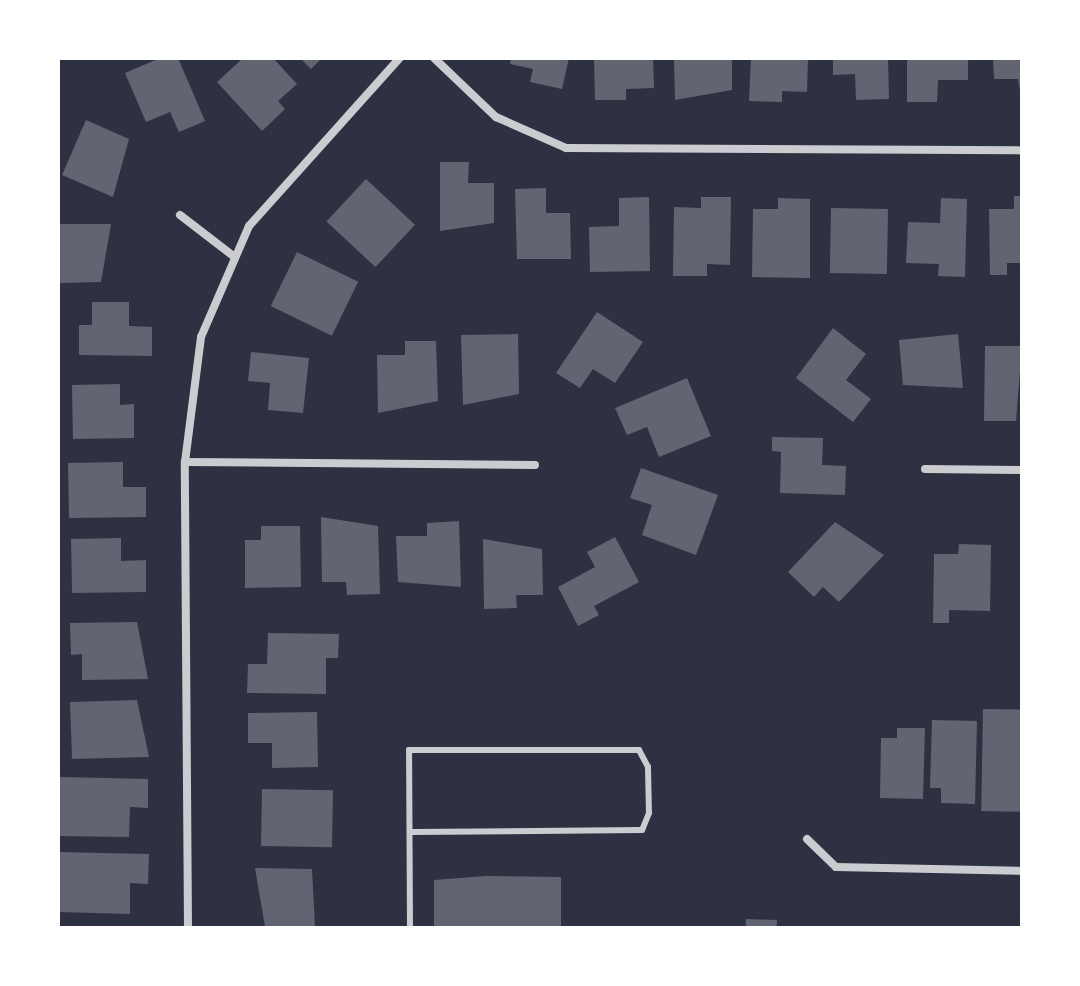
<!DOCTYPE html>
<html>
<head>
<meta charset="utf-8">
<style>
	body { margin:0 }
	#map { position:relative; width:1080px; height:986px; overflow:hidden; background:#2d3142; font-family:Overpass,sans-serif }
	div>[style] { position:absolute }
	.building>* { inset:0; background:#626471; transform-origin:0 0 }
	.service>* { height:6px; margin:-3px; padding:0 3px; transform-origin:3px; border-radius:3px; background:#caccd0 }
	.minor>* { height:8px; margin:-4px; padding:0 4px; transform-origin:4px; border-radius:4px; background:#caccd0 }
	span { translate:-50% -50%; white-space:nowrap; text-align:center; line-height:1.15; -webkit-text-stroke:8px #fff; paint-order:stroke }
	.frame { position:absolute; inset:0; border:60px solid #fff; pointer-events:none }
</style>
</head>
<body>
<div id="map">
	<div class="building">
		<div style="clip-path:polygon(160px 58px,178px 58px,205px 121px,179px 132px,170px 112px,146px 122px,125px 73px)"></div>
		<div style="clip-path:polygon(243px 58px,273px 58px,297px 84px,278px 101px,285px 109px,262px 131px,217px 82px)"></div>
		<div style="clip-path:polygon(300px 58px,322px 58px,311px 69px)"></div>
		<div style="clip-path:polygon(511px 58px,569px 58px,562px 89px,530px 82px,533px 69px,510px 64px)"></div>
		<div style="clip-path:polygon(594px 58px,653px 58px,654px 88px,626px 89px,626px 100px,595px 100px)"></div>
		<div style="clip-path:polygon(674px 58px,732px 58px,732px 90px,675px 100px)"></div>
		<div style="clip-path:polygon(751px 58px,808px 58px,807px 92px,782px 91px,782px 102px,749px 101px)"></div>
		<div style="clip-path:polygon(833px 58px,888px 58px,889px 99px,856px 100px,855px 74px,833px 75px)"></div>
		<div style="clip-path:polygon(907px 58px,968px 58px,968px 80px,938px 80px,937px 102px,907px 102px)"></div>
		<div style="clip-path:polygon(993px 58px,1022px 58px,1022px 102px,1018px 79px,994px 79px)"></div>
		<div style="clip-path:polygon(86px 120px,129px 139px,113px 197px,62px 175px)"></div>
		<div style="clip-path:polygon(440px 162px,469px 162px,468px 183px,494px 183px,494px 223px,440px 231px)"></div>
		<div style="left:366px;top:179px;width:67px;height:58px;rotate:43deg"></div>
		<div style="clip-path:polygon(546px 188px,546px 213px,570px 213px,571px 259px,517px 259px,515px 189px)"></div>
		<div style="clip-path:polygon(1014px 196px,1022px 196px,1022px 263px,1007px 263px,1007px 275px,990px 275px,989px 209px,1014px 209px)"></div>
		<div style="clip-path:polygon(649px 197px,650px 271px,590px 272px,589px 227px,619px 226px,619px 198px)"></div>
		<div style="clip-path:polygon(701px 197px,731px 197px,730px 265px,707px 264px,707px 276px,673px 276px,674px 207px,701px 208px)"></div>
		<div style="clip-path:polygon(778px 198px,810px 199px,810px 278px,752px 277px,753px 209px,778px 209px)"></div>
		<div style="clip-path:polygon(941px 198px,967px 199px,965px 277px,938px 276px,939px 264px,906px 263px,908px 222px,940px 223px)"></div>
		<div style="left:831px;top:208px;width:57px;height:65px;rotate:1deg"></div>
		<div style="clip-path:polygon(58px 224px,111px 224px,101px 282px,58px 283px)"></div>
		<div style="left:297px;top:252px;width:68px;height:60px;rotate:26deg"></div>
		<div style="clip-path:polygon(92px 302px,129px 302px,129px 326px,152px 327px,152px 356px,79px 355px,79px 325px,92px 325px)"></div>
		<div style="clip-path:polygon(597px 312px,643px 342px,615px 383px,593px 369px,580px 388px,556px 373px)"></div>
		<div style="clip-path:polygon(833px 328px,866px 354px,846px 380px,871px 399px,853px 422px,796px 378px)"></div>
		<div style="clip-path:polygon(518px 334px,519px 394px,463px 405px,461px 335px)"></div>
		<div style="clip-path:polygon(958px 334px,963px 388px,903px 385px,899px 340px)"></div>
		<div style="clip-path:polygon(405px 341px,436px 341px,438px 401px,378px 413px,377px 355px,405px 355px)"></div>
		<div style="clip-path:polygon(985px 346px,1022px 346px,1016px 421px,984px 421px)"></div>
		<div style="clip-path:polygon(251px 352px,309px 358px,303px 413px,268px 410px,270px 383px,248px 381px)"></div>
		<div style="clip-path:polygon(687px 378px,711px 436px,659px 457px,647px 427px,627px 435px,615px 408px)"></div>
		<div style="clip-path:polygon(120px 384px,120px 405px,134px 404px,134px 438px,73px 439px,72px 385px)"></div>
		<div style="clip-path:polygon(772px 437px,823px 438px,822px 465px,846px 466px,845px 495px,780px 493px,781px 452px,772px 451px)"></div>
		<div style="clip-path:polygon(123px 462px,123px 487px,146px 487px,146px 517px,69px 518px,68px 463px)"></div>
		<div style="clip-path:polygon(641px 468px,718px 495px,696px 555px,642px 535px,652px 505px,630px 498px)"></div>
		<div style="clip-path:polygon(321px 517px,378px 526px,380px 594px,347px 595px,346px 582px,322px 582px)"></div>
		<div style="clip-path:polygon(459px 521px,461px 587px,398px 582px,396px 536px,427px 536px,427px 523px)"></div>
		<div style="clip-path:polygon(835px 522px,884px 555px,839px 602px,823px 587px,814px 597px,788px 572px)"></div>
		<div style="clip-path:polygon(261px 526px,300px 526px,301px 587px,245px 588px,245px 540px,261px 540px)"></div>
		<div style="clip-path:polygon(615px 537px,639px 582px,594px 606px,599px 615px,578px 626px,558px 587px,595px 567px,587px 552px)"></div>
		<div style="clip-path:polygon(121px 538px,121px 561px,146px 560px,146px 592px,72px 593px,71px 539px)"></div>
		<div style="clip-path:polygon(483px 539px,542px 549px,543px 595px,516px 595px,517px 608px,484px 609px)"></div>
		<div style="clip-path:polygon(959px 544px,991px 545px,990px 611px,949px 610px,949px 623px,933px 623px,934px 554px,958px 554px)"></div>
		<div style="clip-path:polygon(137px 622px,148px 679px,82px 680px,82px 654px,71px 655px,70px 623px)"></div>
		<div style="clip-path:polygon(268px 633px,339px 634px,338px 658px,326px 658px,326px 694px,247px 693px,248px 664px,267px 664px)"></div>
		<div style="clip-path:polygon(137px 700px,149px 757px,72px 759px,70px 702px)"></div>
		<div style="left:983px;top:709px;width:39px;height:102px;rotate:1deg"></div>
		<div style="clip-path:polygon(317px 712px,318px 767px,272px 768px,272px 743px,248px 743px,248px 713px)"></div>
		<div style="clip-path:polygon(932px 720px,977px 721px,975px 804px,941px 803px,941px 788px,930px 788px)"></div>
		<div style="clip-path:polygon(897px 728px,925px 728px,923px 799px,880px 798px,881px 738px,897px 738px)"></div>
		<div style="clip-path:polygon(60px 777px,148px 779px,148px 808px,130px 807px,129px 837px,58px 836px)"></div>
		<div style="left:262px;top:789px;width:71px;height:57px;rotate:1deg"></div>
		<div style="clip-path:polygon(58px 852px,149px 854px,148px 884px,130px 883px,130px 914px,58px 912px)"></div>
		<div style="clip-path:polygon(255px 868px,312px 869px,315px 927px,265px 927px)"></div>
		<div style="clip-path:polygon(485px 876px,561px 877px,561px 928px,434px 928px,434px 880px)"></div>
		<div style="left:746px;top:919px;width:31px;height:9px;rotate:2deg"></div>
	</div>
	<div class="service">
		<div style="left:410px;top:928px;width:178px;rotate:-90.3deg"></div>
		<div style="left:409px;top:750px;width:230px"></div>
		<div style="left:639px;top:750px;width:19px;rotate:62deg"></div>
		<div style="left:648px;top:767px;width:46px;rotate:88.8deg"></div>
		<div style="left:649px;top:813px;width:18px;rotate:112deg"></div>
		<div style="left:642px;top:830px;width:231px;rotate:179.5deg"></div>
	</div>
	<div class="minor">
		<div style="left:434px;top:58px;width:86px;rotate:43.6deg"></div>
		<div style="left:496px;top:117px;width:77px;rotate:23.9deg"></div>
		<div style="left:566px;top:148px;width:456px;rotate:0.3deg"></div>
		<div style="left:180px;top:215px;width:66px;rotate:37.6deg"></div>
		<div style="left:185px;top:462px;width:350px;rotate:0.5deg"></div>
		<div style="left:925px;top:469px;width:97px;rotate:0.6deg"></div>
		<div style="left:807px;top:839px;width:40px;rotate:44deg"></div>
		<div style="left:836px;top:867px;width:186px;rotate:1.2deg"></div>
		<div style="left:188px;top:928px;width:466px;rotate:-90.4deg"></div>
		<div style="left:185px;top:462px;width:126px;rotate:-82.7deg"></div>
		<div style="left:201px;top:337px;width:121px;rotate:-66.6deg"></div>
		<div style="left:249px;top:226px;width:226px;rotate:-48.1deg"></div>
	</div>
	<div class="frame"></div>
</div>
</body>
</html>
